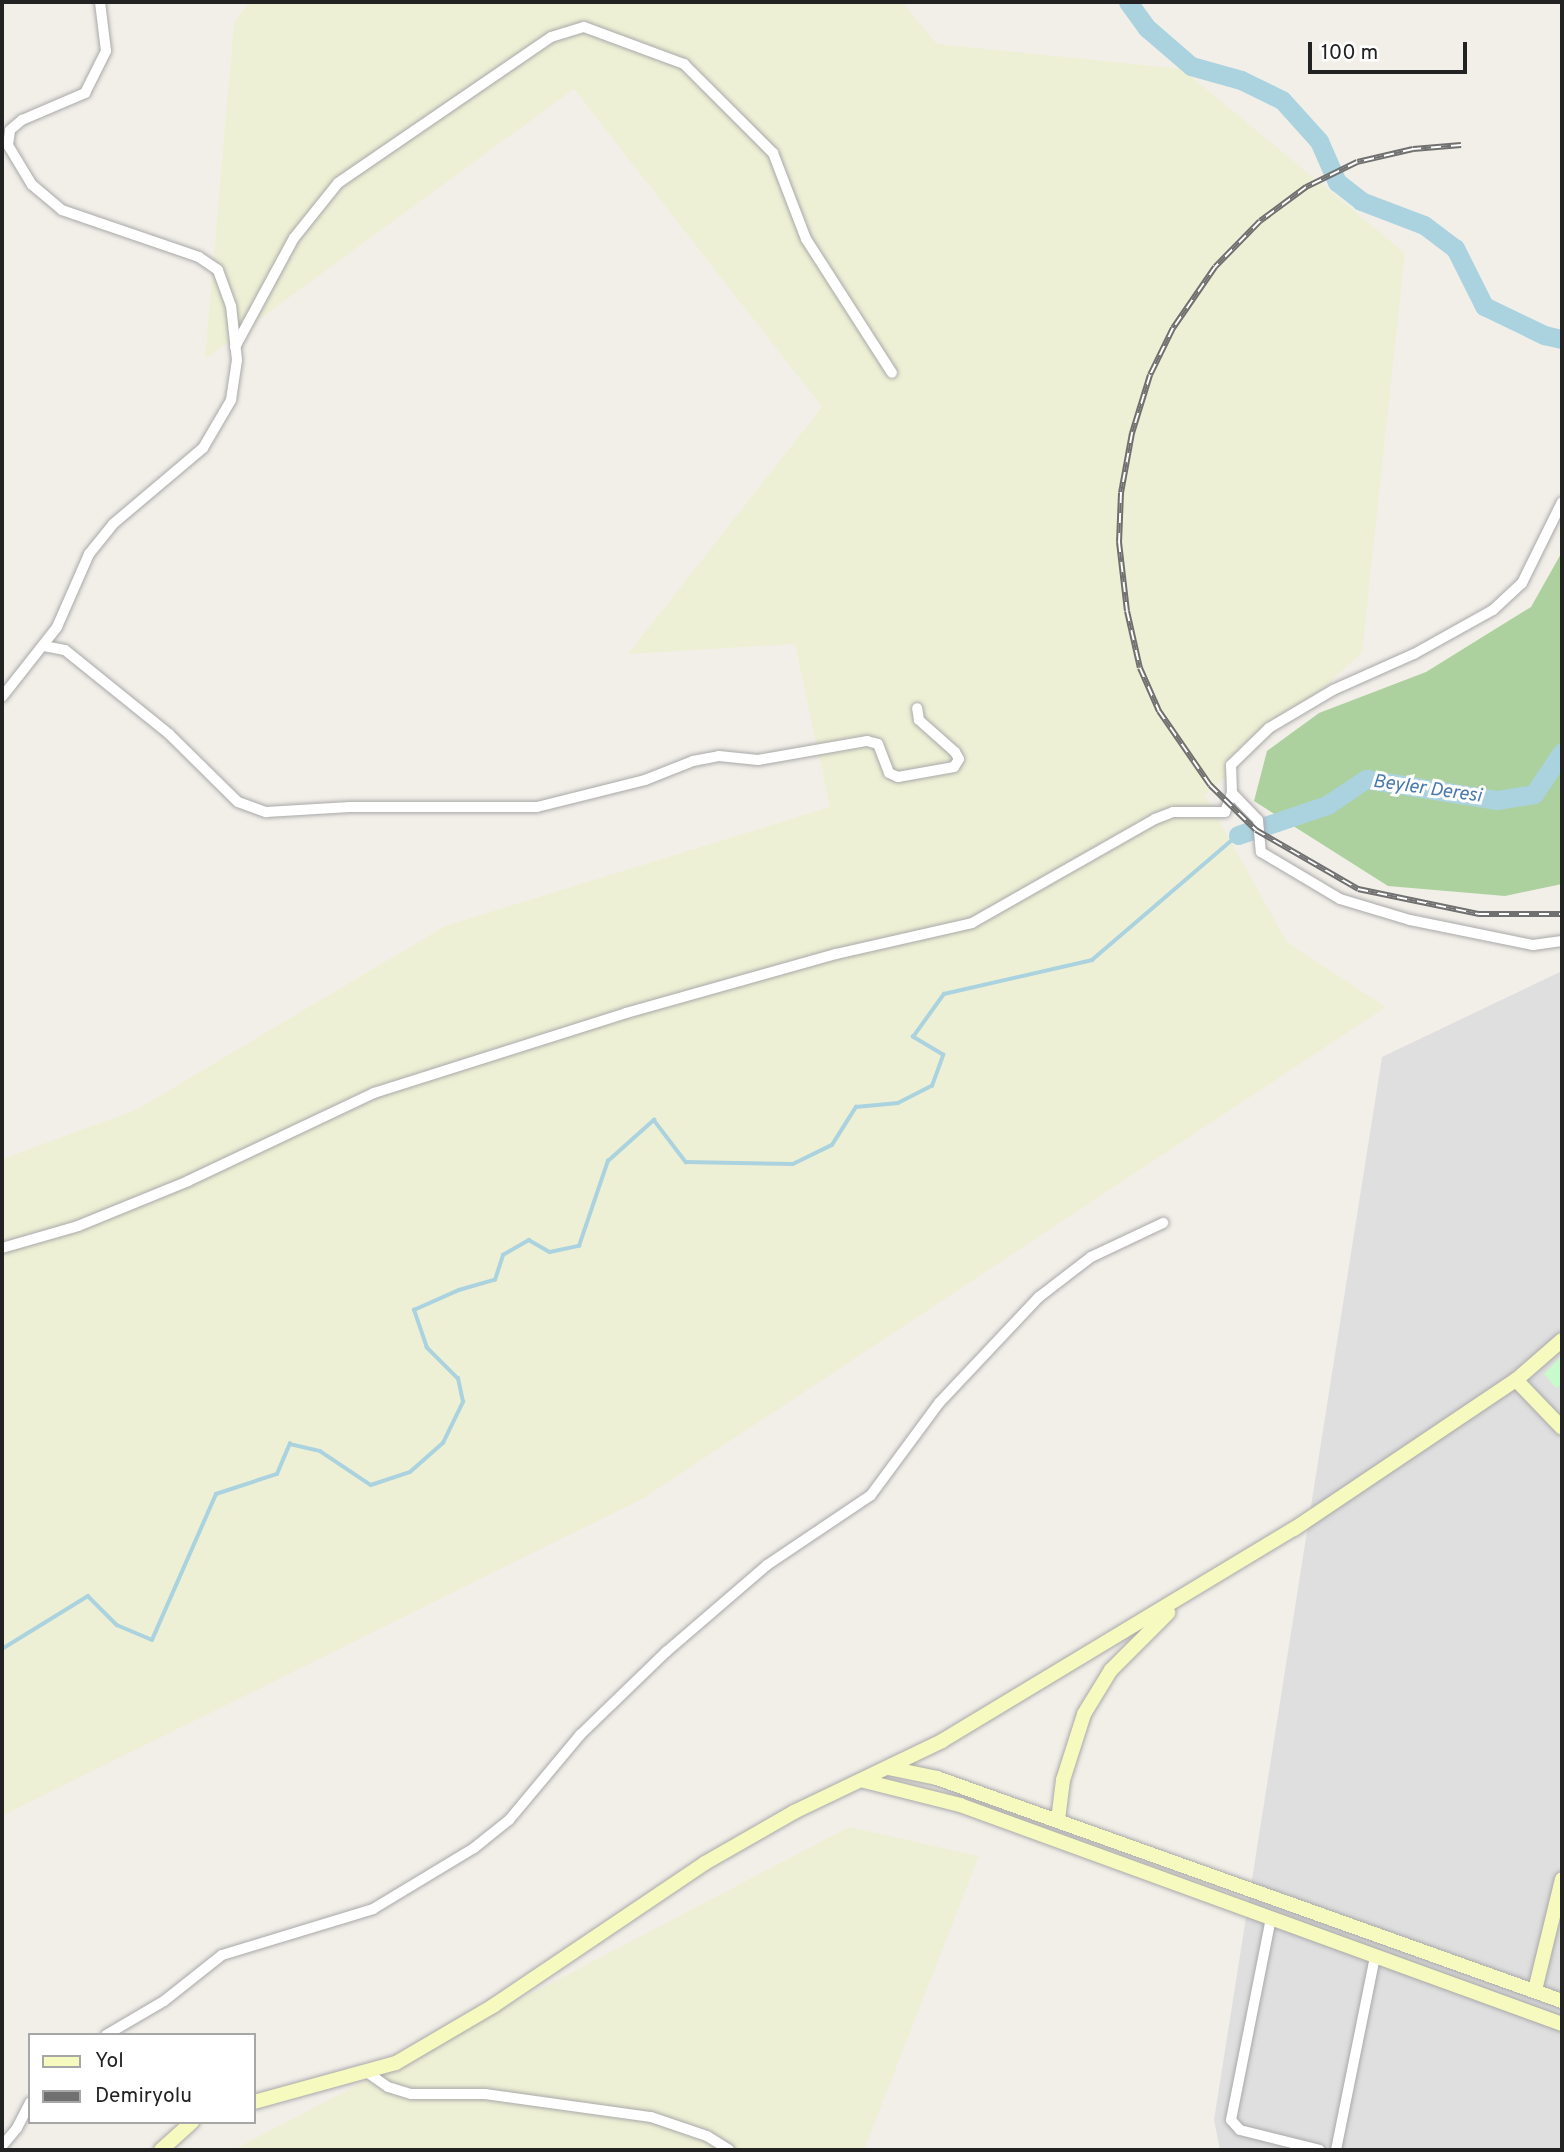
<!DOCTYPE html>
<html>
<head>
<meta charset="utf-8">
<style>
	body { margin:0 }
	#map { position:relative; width:1564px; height:2152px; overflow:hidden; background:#f2efe9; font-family:Overpass,sans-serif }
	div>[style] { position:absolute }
	.residential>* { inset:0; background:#e0dfdf }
	.farmland>* { inset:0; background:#eef0d5 }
	.forest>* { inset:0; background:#add19e }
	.park>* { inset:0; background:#c8facc }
	.stream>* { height:3.5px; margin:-1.75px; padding:0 1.75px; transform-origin:1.75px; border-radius:1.75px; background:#aad3df }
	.river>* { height:19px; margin:-9.5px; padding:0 9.5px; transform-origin:9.5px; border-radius:9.5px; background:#aad3df }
	.roads { filter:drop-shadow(0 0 2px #a9a9a9) drop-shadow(0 0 2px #a9a9a9) }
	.street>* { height:10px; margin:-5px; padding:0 5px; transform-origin:5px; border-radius:5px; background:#fff }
	.secondary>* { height:14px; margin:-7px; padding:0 7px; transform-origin:7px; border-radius:7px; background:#f7fabf }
	.rail>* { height:6px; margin-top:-3px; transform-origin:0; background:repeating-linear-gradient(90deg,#fff 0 10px,#707070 0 20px); box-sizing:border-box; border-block:2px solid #707070 }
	span { translate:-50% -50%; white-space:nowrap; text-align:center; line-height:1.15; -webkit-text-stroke:6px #fff; paint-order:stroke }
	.water-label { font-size:19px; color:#4a7aab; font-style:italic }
	.frame { position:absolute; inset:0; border:4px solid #222; pointer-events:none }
	.legend { position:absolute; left:28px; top:2033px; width:228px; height:91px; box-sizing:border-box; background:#fff; border:2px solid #a7a7a7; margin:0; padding:9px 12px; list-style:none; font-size:21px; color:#222 }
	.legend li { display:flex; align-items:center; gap:14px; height:35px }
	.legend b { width:35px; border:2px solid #a7a7a7 }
	.scale { position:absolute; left:1308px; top:42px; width:159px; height:32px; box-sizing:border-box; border:4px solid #222; border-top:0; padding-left:9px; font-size:21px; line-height:24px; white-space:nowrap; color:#222; -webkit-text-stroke:5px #fff; paint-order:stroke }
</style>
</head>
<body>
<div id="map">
	<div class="residential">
		<div style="clip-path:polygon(1562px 971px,1562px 2150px,1220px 2150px,1214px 2120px,1382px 1057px)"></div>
	</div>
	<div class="farmland">
		<div style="clip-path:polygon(250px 2px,902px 2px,937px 44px,1182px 69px,1405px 253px,1362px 653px,1205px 795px,1287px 942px,1386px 1007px,644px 1498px,2px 1816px,2px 1159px,136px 1110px,445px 926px,830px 807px,795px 644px,628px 654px,822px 407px,574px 89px,205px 359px,234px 23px)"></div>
		<div style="clip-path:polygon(849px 1827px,979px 1856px,864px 2150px,233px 2150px)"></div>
	</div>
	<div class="forest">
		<div style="clip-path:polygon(1562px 552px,1562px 884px,1505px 896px,1388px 886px,1254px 801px,1267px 751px,1319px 713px,1426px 672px,1531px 607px)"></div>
	</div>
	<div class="park">
		<div style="clip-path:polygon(1562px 1355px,1562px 1384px,1556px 1388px,1544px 1374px)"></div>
	</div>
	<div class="stream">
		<div style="left:2px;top:1649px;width:101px;rotate:-31.6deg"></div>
		<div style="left:88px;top:1596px;width:41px;rotate:45deg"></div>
		<div style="left:117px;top:1625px;width:38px;rotate:23deg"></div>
		<div style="left:152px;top:1640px;width:159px;rotate:-66.3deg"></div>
		<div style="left:216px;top:1494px;width:64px;rotate:-18.2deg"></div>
		<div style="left:277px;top:1474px;width:33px;rotate:-67deg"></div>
		<div style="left:290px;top:1444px;width:31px;rotate:13deg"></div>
		<div style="left:320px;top:1451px;width:61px;rotate:33.7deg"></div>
		<div style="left:371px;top:1485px;width:41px;rotate:-18.4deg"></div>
		<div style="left:410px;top:1472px;width:44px;rotate:-41.3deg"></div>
		<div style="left:443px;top:1443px;width:46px;rotate:-64deg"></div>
		<div style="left:463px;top:1402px;width:24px;rotate:-102deg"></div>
		<div style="left:458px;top:1379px;width:44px;rotate:-135deg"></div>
		<div style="left:427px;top:1348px;width:40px;rotate:-108.9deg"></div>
		<div style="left:414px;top:1310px;width:49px;rotate:-24deg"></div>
		<div style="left:459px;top:1290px;width:37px;rotate:-16deg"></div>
		<div style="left:495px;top:1280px;width:26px;rotate:-72deg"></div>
		<div style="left:503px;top:1255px;width:30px;rotate:-30deg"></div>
		<div style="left:529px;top:1240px;width:24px;rotate:30deg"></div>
		<div style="left:550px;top:1252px;width:30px;rotate:-12deg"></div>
		<div style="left:579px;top:1246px;width:90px;rotate:-71.2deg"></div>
		<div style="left:608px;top:1161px;width:62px;rotate:-41.7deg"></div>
		<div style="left:654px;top:1120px;width:53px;rotate:52.7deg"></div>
		<div style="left:686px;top:1162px;width:107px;rotate:1.1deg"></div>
		<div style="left:793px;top:1164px;width:43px;rotate:-26deg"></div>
		<div style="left:832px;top:1145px;width:45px;rotate:-57.7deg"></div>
		<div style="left:856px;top:1107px;width:42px;rotate:-5.4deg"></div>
		<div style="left:898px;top:1103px;width:38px;rotate:-27deg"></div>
		<div style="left:932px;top:1086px;width:33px;rotate:-70deg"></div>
		<div style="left:943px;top:1055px;width:35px;rotate:-149deg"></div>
		<div style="left:913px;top:1037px;width:53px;rotate:-54.2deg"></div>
		<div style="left:944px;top:994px;width:152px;rotate:-12.9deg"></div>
		<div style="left:1092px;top:960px;width:192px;rotate:-40.6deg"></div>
	</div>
	<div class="river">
		<div style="left:1128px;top:2px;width:32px;rotate:54deg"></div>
		<div style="left:1147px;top:28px;width:58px;rotate:40.8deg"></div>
		<div style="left:1191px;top:66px;width:52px;rotate:15.6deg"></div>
		<div style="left:1241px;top:80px;width:46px;rotate:26deg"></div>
		<div style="left:1282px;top:100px;width:55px;rotate:47.9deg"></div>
		<div style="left:1319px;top:141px;width:45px;rotate:66.3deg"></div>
		<div style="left:1337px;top:182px;width:31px;rotate:38deg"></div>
		<div style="left:1361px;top:201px;width:67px;rotate:20.9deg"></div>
		<div style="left:1424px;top:225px;width:39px;rotate:37deg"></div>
		<div style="left:1455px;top:248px;width:65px;rotate:63.4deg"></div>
		<div style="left:1484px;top:306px;width:67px;rotate:25.8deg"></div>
		<div style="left:1544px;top:335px;width:18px;rotate:13deg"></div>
		<div style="left:1238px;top:835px;width:94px;rotate:-18.6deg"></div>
		<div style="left:1327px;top:805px;width:47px;rotate:-33.7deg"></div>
		<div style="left:1366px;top:779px;width:133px;rotate:9.1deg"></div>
		<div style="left:1497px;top:800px;width:37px;rotate:-9deg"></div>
		<div style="left:1534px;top:794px;width:50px;rotate:-56.3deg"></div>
	</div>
	<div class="roads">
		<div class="street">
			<div style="left:235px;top:347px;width:124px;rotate:-61.6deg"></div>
			<div style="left:294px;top:238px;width:70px;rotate:-51.3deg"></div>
			<div style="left:338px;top:183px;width:258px;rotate:-34.4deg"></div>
			<div style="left:551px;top:37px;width:34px;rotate:-17deg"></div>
			<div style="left:584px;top:27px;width:107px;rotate:20.3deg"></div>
			<div style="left:684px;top:64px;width:126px;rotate:45deg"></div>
			<div style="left:773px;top:153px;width:92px;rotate:69deg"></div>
			<div style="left:806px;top:239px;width:159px;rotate:57.3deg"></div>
			<div style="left:44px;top:646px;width:21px;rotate:11deg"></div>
			<div style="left:65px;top:650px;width:134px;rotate:38.9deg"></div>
			<div style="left:169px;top:734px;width:97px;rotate:44.6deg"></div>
			<div style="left:238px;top:802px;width:30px;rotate:20deg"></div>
			<div style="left:266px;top:812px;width:84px;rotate:-3.4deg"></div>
			<div style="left:350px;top:807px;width:187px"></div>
			<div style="left:537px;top:807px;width:111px;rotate:-14deg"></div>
			<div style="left:645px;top:780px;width:52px;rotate:-21.6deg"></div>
			<div style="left:693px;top:761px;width:26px;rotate:-11deg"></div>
			<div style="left:719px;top:756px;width:39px;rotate:6deg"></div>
			<div style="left:758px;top:760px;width:111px;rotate:-9.9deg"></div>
			<div style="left:867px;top:741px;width:11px;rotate:15deg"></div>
			<div style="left:878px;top:744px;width:31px;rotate:69deg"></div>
			<div style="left:889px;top:773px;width:10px;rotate:24deg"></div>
			<div style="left:898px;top:777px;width:57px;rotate:-10.1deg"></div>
			<div style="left:954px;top:767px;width:9px;rotate:-58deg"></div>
			<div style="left:959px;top:759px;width:8px;rotate:-120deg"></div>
			<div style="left:955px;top:752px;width:48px;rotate:-138.4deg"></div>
			<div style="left:919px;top:720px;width:12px;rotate:-99deg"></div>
			<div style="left:2px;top:697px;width:89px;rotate:-51.8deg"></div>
			<div style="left:57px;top:627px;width:80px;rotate:-66.3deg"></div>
			<div style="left:89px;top:554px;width:38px;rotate:-51deg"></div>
			<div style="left:113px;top:524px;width:118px;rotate:-40.2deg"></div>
			<div style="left:203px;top:448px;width:56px;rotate:-59.7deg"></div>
			<div style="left:231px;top:400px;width:40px;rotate:-81.5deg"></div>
			<div style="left:237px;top:360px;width:54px;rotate:-96.3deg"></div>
			<div style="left:231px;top:306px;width:38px;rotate:-110deg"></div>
			<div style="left:218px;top:270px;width:23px;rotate:-146deg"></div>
			<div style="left:199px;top:257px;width:145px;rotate:-161.1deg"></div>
			<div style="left:62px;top:210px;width:39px;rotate:-140deg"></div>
			<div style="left:32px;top:185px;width:47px;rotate:-121deg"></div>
			<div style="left:8px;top:145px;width:15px;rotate:-82deg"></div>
			<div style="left:10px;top:130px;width:16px;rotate:-40deg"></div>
			<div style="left:22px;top:120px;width:69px;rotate:-23.2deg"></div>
			<div style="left:85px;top:93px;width:47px;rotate:-63.4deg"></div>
			<div style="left:106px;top:51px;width:49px;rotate:-97deg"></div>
			<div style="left:1232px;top:793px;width:37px;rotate:46deg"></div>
			<div style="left:1258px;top:820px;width:32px;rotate:85deg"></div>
			<div style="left:1261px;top:852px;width:92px;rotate:30.7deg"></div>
			<div style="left:1340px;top:899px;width:73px;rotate:16.7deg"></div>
			<div style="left:1410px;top:920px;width:126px;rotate:11.5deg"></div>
			<div style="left:1533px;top:945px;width:29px;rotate:-8deg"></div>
			<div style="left:2px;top:1248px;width:79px;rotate:-16.1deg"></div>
			<div style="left:78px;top:1226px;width:119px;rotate:-22.2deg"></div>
			<div style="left:188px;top:1181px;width:206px;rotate:-25.3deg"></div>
			<div style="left:374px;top:1093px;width:264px;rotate:-17.6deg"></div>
			<div style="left:626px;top:1013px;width:218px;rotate:-15.7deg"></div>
			<div style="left:836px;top:954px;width:139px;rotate:-12.8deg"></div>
			<div style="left:972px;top:923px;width:210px;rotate:-29.6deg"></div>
			<div style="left:1155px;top:819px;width:19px;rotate:-21deg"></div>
			<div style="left:1173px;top:812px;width:52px"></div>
			<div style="left:1225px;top:812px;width:20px;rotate:-70deg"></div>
			<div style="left:1232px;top:793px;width:28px;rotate:-92deg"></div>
			<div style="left:1231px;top:765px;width:53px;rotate:-44.2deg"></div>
			<div style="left:1269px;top:728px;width:74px;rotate:-30.7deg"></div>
			<div style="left:1333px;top:690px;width:89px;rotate:-24deg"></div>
			<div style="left:1414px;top:654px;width:90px;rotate:-29.1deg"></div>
			<div style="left:1493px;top:610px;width:40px;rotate:-43deg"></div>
			<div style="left:1522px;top:583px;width:90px;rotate:-63.7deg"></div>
			<div style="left:1271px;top:1918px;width:206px;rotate:101.2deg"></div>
			<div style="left:1231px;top:2120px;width:13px;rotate:48deg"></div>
			<div style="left:1240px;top:2130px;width:82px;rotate:14deg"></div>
			<div style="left:106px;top:2035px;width:67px;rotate:-30.4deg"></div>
			<div style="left:164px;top:2001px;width:74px;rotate:-38.4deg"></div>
			<div style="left:222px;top:1955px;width:158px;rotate:-16.9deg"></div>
			<div style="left:373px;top:1909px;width:118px;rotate:-31.1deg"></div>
			<div style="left:474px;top:1848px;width:45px;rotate:-38.7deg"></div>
			<div style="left:509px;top:1820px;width:111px;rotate:-50.1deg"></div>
			<div style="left:580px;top:1735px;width:120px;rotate:-44deg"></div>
			<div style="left:666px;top:1652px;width:133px;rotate:-40.7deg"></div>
			<div style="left:767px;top:1565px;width:125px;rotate:-33.9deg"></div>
			<div style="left:871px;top:1495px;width:114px;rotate:-53.5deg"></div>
			<div style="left:939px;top:1403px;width:146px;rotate:-46.7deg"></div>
			<div style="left:1039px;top:1297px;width:66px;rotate:-37.6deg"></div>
			<div style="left:1091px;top:1257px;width:80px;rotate:-25.3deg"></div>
			<div style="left:368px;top:2073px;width:24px;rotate:35deg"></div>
			<div style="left:388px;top:2087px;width:24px;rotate:17deg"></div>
			<div style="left:411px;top:2094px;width:74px"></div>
			<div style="left:485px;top:2094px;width:168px;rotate:7.9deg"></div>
			<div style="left:651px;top:2117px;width:59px;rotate:18.7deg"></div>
			<div style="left:707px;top:2136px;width:26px;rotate:32deg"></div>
			<div style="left:2px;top:2146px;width:23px;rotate:-50deg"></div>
			<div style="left:17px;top:2128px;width:29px;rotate:-63deg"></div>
			<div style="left:1336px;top:2150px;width:198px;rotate:-78.6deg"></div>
		</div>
		<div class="secondary">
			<div style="left:1516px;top:1380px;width:66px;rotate:46.2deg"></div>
			<div style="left:889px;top:1768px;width:49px;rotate:11.8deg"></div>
			<div style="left:937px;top:1778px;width:664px;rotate:19.64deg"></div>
			<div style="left:864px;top:1781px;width:99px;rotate:14deg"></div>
			<div style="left:960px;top:1805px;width:641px;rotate:19.99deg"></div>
			<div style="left:1058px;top:1820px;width:40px;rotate:-82.9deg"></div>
			<div style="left:1063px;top:1780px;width:69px;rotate:-72.3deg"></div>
			<div style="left:1084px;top:1714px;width:52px;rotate:-58.5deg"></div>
			<div style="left:1111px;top:1670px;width:81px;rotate:-45deg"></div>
			<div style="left:1535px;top:1990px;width:114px;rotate:-76.3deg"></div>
			<div style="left:254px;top:2102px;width:147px;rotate:-15.4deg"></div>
			<div style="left:396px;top:2063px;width:113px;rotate:-30.4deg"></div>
			<div style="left:493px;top:2006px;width:256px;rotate:-34deg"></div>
			<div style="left:705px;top:1863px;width:103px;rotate:-29.8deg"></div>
			<div style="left:794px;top:1812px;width:164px;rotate:-25.6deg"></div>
			<div style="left:942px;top:1741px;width:411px;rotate:-31.1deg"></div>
			<div style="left:1294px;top:1529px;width:267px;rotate:-33.9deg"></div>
			<div style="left:1516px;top:1380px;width:61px;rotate:-41deg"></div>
			<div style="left:161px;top:2150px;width:42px;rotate:-42.1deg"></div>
		</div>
	</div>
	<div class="rail">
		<div style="left:1461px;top:145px;width:48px;rotate:175.2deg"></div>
		<div style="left:1413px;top:149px;width:57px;rotate:166.9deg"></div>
		<div style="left:1357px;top:162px;width:57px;rotate:153.9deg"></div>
		<div style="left:1306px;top:187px;width:57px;rotate:143.5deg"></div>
		<div style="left:1260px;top:221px;width:64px;rotate:134.4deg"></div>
		<div style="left:1215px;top:267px;width:74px;rotate:124.5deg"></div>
		<div style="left:1173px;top:328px;width:52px;rotate:116.1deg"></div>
		<div style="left:1150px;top:375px;width:61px;rotate:107.2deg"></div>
		<div style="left:1132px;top:433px;width:61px;rotate:100.4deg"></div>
		<div style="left:1121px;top:493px;width:49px;rotate:92.3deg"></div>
		<div style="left:1119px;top:542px;width:69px;rotate:83.4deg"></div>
		<div style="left:1127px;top:611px;width:58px;rotate:77.2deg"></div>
		<div style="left:1140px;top:668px;width:47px;rotate:66.2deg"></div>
		<div style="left:1159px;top:711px;width:90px;rotate:55.4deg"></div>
		<div style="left:1210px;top:785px;width:64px;rotate:44.4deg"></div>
		<div style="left:1256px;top:830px;width:118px;rotate:30deg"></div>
		<div style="left:1358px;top:889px;width:124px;rotate:11.7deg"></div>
		<div style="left:1479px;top:914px;width:83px"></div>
	</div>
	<div class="water-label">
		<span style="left:1427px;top:790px;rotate:8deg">Beyler Deresi</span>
	</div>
	<div class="frame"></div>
	<ul class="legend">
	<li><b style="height:9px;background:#f7fabf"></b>Yol</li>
	<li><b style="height:9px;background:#707070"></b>Demiryolu</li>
	</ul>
	<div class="scale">100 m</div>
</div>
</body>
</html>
